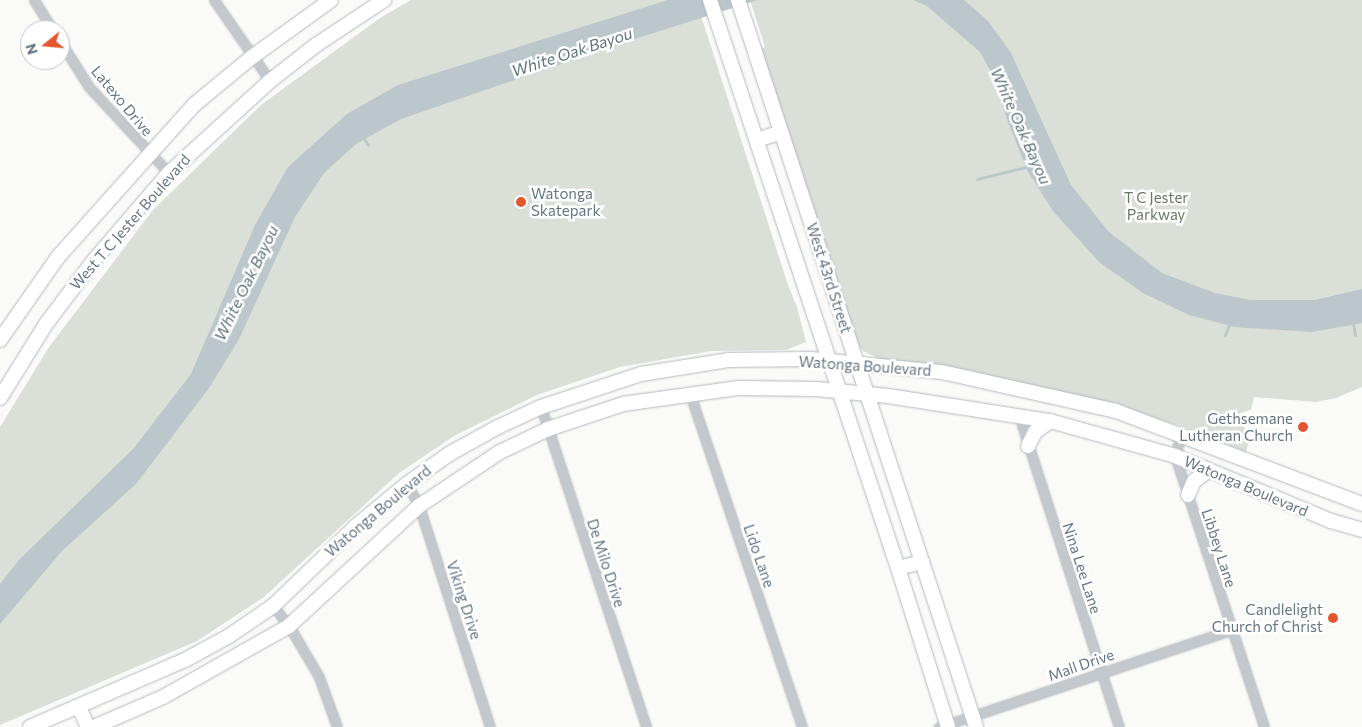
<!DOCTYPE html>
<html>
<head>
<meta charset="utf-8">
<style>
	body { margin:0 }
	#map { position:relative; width:1362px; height:727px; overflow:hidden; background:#fafaf8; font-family:Commissioner,sans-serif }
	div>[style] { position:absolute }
	.green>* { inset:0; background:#dadfd7 }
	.water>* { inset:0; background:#bbc7cb }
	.stream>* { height:3px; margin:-1.5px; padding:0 1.5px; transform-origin:1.5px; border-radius:1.5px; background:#bbc7cb }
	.roads { filter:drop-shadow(0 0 1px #b3babf) drop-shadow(0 0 1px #b3babf) }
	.street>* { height:9px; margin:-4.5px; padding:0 4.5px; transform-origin:4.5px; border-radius:4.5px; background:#c3c8cc }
	.secondary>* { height:14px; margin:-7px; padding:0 7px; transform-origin:7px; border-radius:7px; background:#fff }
	.dots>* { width:14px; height:14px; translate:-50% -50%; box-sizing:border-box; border:2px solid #fff; border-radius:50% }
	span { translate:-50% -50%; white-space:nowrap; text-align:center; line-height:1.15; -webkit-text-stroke:5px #fff; paint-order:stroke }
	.street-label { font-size:15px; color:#657683 }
	.poi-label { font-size:15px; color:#657683 }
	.left { translate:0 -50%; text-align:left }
	.right { translate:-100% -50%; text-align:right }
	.park-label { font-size:15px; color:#687a64 }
	.water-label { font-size:16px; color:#60757c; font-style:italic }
	.north { position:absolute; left:20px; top:20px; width:50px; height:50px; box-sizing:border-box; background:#fff; border:1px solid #c1c8cd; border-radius:50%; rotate:253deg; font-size:14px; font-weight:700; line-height:20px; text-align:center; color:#657683 }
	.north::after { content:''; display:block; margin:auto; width:18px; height:22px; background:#e4572e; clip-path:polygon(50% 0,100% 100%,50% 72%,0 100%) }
</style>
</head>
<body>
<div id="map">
	<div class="green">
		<div style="clip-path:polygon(411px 0,696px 0,788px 285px,797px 307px,806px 342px,786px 350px,711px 351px,620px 367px,537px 395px,454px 436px,399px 473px,264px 597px,197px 641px,0 725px,0 427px,49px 347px,153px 210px,261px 105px,380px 18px)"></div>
		<div style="clip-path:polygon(750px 0,1362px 0,1362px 387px,1336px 398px,1316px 402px,1254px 397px,1251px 410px,1240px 413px,1249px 441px,1246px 452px,1178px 425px,1063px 393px,967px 370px,880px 359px,863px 351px,858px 345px,761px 49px,765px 47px)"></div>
	</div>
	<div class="water">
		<div style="clip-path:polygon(668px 0,758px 0,625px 42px,401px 119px,356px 144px,324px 173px,295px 217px,239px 339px,209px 388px,136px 484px,62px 551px,0 624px,0 584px,19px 560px,134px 448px,191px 374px,255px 225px,288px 167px,347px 114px,398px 85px)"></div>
		<div style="clip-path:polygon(913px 0,964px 0,988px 21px,1011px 53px,1071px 185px,1109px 232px,1162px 273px,1215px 293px,1250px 300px,1315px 300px,1362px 289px,1362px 323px,1312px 332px,1235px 327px,1189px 315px,1143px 293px,1099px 262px,1053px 211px,1027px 170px,1008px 122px,995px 79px,980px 52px,927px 6px)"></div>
	</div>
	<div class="stream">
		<div style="left:363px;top:137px;width:9px;rotate:58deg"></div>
		<div style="left:977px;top:179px;width:55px;rotate:-13.8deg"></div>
		<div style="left:1353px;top:323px;width:12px;rotate:81deg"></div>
		<div style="left:1225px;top:335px;width:14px;rotate:-69deg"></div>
	</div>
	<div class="roads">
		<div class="street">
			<div style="left:34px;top:0;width:36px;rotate:58deg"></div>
			<div style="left:214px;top:0;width:98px;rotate:55.3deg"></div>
			<div style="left:60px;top:41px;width:54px;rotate:57.8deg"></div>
			<div style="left:89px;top:87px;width:117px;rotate:47.1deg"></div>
			<div style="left:690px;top:394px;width:351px;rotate:71.4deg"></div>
			<div style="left:541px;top:407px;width:337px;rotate:71.8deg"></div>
			<div style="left:1022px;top:417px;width:8px;rotate:90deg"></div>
			<div style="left:1022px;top:425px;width:317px;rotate:72.2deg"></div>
			<div style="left:1181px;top:434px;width:23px;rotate:105deg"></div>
			<div style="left:1175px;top:456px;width:285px;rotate:71.8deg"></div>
			<div style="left:407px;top:484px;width:25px;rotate:61deg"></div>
			<div style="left:419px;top:506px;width:232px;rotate:72.2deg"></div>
			<div style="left:273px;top:606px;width:26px;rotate:51deg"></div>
			<div style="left:289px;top:626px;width:59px;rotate:59.5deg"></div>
			<div style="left:319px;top:677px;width:53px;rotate:70.2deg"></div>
			<div style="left:939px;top:727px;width:308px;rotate:-18.4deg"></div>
		</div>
		<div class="secondary">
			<div style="left:710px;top:0;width:598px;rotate:71.69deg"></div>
			<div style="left:898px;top:568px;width:167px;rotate:72.5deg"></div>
			<div style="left:738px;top:0;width:765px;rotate:71.87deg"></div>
			<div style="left:757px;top:140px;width:25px;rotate:-18deg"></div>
			<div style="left:0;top:340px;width:101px;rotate:-55.1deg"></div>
			<div style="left:58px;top:257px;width:205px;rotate:-48.2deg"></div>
			<div style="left:195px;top:104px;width:74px;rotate:-39.5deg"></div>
			<div style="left:252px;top:57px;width:97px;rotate:-35.8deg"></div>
			<div style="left:0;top:398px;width:87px;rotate:-58.1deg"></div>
			<div style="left:46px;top:324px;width:81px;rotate:-53deg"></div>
			<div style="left:95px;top:259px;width:113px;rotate:-49.3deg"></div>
			<div style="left:169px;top:173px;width:137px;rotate:-42.3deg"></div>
			<div style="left:270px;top:81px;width:58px;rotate:-38deg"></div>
			<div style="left:316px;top:45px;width:82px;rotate:-33.5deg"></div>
			<div style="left:1028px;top:446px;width:16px;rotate:-63deg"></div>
			<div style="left:1035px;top:432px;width:19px;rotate:-36deg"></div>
			<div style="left:1188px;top:495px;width:15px;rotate:-67deg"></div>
			<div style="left:1194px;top:481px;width:19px;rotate:-36deg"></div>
			<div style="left:898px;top:568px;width:25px;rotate:-14deg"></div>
			<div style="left:79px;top:707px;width:22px;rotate:66deg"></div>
			<div style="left:30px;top:727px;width:169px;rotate:-23.4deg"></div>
			<div style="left:185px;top:660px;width:50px;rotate:-28.6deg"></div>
			<div style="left:229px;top:636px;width:53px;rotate:-34.3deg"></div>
			<div style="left:273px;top:606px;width:115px;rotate:-43.9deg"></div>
			<div style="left:356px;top:526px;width:66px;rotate:-39.5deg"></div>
			<div style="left:407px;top:484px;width:52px;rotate:-35.5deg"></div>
			<div style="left:449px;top:454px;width:56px;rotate:-28.9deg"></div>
			<div style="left:498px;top:427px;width:47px;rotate:-24.9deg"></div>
			<div style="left:541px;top:407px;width:105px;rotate:-18.3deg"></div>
			<div style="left:641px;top:374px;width:88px;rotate:-9.1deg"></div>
			<div style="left:728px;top:360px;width:83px;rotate:-0.7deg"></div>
			<div style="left:811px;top:359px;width:132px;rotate:5.7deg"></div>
			<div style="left:942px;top:372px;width:178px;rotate:12.6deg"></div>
			<div style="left:1116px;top:411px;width:263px;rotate:20.7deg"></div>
			<div style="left:94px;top:727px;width:75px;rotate:-23.5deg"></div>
			<div style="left:163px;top:697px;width:145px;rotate:-29.4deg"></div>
			<div style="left:289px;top:626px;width:177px;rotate:-42.7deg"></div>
			<div style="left:419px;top:506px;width:97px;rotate:-33.7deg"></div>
			<div style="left:500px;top:452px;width:53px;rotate:-25.6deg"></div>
			<div style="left:548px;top:429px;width:79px;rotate:-18.4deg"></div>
			<div style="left:623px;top:404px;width:117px;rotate:-7.9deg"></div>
			<div style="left:739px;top:388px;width:77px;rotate:0.7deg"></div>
			<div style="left:816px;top:389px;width:72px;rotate:5.6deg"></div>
			<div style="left:888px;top:396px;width:164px;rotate:8.8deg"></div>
			<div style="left:1050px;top:421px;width:130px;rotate:15.6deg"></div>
			<div style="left:1175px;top:456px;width:169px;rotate:22.6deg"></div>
			<div style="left:1331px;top:521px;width:32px;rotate:16deg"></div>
		</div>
	</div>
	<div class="dots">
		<div style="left:521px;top:202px;background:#e4572e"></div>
		<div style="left:1303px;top:427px;background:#e4572e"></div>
		<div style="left:1333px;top:618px;background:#e4572e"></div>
	</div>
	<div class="street-label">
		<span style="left:122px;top:101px;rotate:50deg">Latexo Drive</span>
		<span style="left:130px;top:222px;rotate:-49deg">West T C Jester Boulevard</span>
		<span style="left:829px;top:278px;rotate:72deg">West 43rd Street</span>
		<span style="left:865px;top:366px;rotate:4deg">Watonga Boulevard</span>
		<span style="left:1246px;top:486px;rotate:23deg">Watonga Boulevard</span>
		<span style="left:378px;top:511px;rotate:-40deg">Watonga Boulevard</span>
		<span style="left:1219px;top:548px;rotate:72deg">Libbey Lane</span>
		<span style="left:759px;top:556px;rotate:71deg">Lido Lane</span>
		<span style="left:606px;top:563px;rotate:72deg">De Milo Drive</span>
		<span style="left:1082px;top:568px;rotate:72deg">Nina Lee Lane</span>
		<span style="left:464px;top:600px;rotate:72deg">Viking Drive</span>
		<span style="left:1081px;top:665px;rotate:-19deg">Mall Drive</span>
	</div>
	<div class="poi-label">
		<span class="left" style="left:531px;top:202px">Watonga<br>Skatepark</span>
		<span class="right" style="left:1293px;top:427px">Gethsemane<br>Lutheran Church</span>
		<span class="right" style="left:1323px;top:618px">Candlelight<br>Church of Christ</span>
	</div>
	<div class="park-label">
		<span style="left:1156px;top:206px">T C Jester<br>Parkway</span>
	</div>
	<div class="water-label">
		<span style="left:572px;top:52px;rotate:-18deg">White Oak Bayou</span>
		<span style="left:1021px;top:126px;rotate:66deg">White Oak Bayou</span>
		<span style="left:246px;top:283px;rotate:-64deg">White Oak Bayou</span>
	</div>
	<div class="north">N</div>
</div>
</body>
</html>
